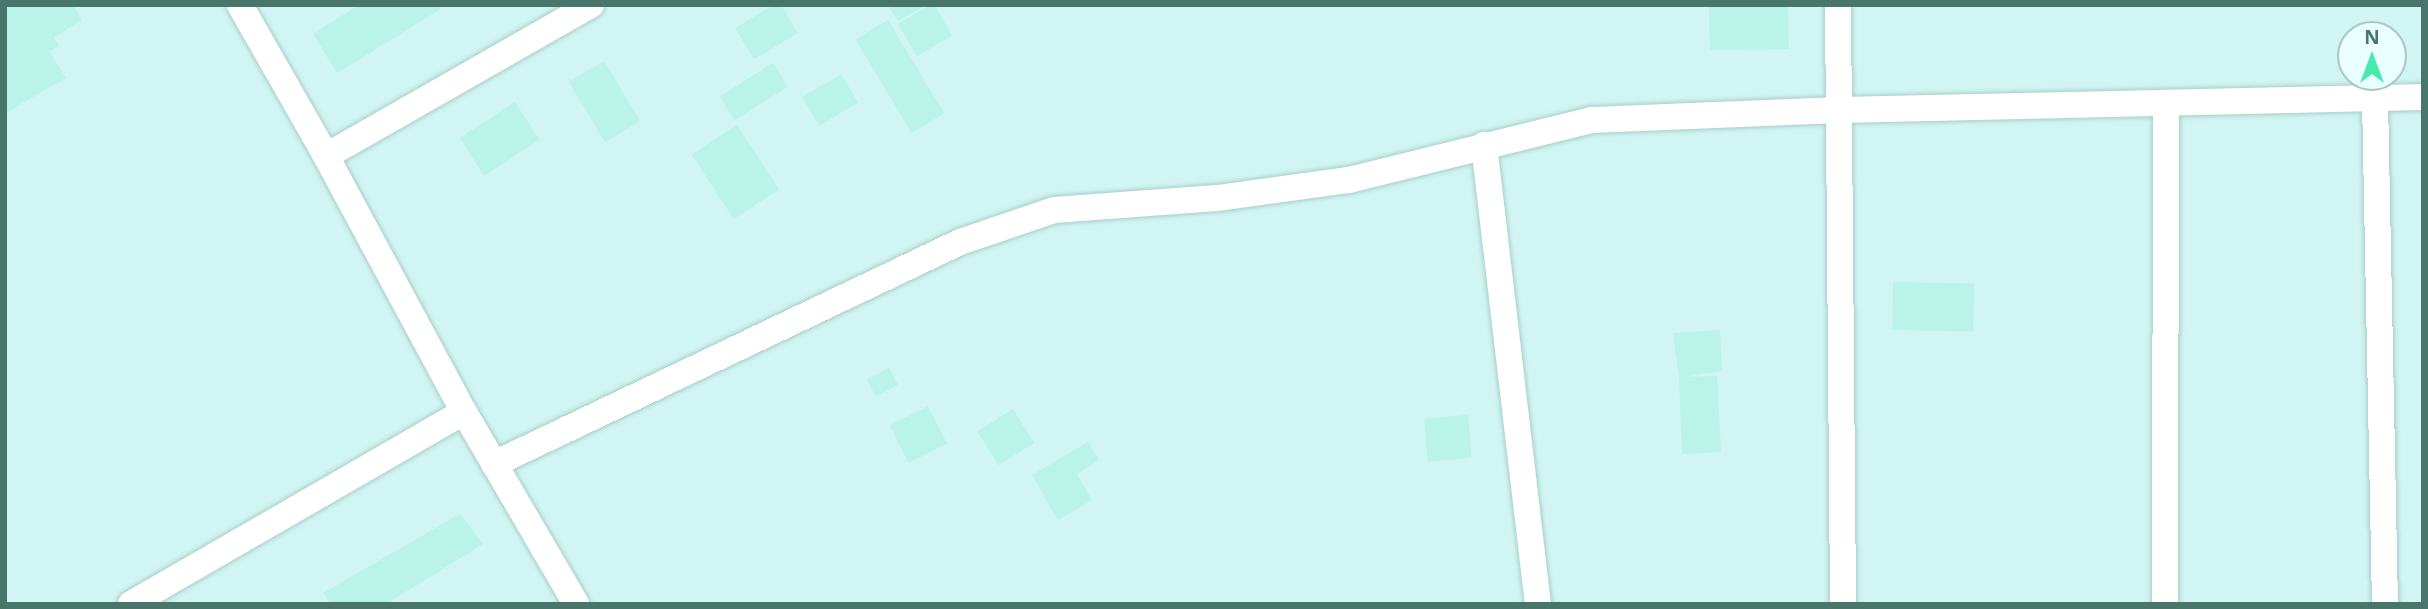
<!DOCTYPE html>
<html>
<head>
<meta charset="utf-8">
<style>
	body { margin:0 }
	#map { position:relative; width:2428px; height:609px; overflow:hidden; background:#e3fcfd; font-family:"Noto Sans",sans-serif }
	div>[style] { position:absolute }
	.residential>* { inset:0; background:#d1f5f2 }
	.building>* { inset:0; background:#baf3e7; transform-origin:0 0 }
	.roads { filter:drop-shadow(0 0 2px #a9cec9) drop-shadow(0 0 2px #a9cec9) }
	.minor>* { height:26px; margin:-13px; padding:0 13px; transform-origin:13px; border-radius:13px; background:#fff }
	span { translate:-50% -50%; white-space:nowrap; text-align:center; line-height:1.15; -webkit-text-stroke:5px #eaffff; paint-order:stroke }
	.frame { position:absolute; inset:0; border:7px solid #48766b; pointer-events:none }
	.north { position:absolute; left:2337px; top:21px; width:70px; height:70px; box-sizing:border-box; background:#eaffff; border:2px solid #a9c8c4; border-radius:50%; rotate:0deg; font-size:19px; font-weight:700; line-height:28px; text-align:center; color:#48766b }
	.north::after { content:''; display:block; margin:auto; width:24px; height:32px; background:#45eaac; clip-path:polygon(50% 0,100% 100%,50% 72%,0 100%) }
</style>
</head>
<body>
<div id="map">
	<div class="residential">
		<div style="clip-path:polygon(evenodd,5px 5px,2423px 5px,2423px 604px,5px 604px,5px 5px,2351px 35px,2393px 35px,2393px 77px,2351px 77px,2351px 35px)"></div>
	</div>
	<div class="building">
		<div style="clip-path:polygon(5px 5px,73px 5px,82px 20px,54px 37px,59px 46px,49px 51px,66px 78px,5px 113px)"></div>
		<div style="clip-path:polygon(359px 5px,438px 5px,441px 9px,337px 73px,313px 34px)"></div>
		<div style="clip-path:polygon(774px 5px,781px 5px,798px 33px,754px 59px,735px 28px)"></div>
		<div style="clip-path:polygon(888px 5px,926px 5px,898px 21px)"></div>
		<div style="clip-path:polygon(930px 5px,935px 5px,952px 36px,917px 56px,898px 24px)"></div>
		<div style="left:1788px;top:5px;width:44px;height:79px;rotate:89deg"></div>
		<div style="left:888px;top:20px;width:109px;height:38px;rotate:59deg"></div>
		<div style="left:604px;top:61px;width:70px;height:41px;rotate:59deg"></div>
		<div style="left:773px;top:63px;width:28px;height:63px;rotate:58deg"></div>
		<div style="left:841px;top:74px;width:33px;height:45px;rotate:59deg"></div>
		<div style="left:515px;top:102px;width:45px;height:66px;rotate:57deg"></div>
		<div style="left:737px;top:125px;width:77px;height:54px;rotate:57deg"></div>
		<div style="left:1893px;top:282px;width:81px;height:48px;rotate:1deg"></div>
		<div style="clip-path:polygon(1720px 330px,1722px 371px,1682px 377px,1717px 376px,1721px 452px,1682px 454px,1679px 377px,1673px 333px)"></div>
		<div style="left:889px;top:368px;width:19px;height:25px;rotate:62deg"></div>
		<div style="left:928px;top:406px;width:42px;height:43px;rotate:63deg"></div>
		<div style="left:1013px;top:409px;width:40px;height:42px;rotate:58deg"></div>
		<div style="left:1468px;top:415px;width:43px;height:44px;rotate:85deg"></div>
		<div style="clip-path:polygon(1088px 442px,1099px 460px,1077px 474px,1092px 500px,1058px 520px,1032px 475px)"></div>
		<div style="clip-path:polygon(460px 514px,483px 544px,386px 604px,331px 604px,323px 593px)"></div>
	</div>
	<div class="roads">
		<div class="minor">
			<div style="left:240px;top:5px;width:174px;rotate:60.3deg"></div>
			<div style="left:326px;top:156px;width:291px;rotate:61.7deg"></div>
			<div style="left:464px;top:412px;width:222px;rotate:59.7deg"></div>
			<div style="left:1838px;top:5px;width:599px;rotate:89.52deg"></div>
			<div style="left:2375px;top:98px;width:506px;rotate:88.87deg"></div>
			<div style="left:1484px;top:145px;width:462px;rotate:83.3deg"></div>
			<div style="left:326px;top:156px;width:305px;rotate:-29.7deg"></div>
			<div style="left:494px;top:464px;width:516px;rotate:-25.47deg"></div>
			<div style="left:960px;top:242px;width:99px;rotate:-18.8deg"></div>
			<div style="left:1054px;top:210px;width:163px;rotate:-4.2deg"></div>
			<div style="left:1217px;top:198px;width:133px;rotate:-7.8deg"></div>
			<div style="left:1349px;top:180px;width:250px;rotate:-13.9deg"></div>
			<div style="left:1592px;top:120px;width:247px;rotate:-2.3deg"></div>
			<div style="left:1839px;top:110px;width:584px;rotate:-1.28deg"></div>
			<div style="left:131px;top:604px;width:384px;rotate:-30deg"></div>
			<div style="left:2165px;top:604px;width:501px;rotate:-89.89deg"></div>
		</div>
	</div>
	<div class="frame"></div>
	<div class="north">N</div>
</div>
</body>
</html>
